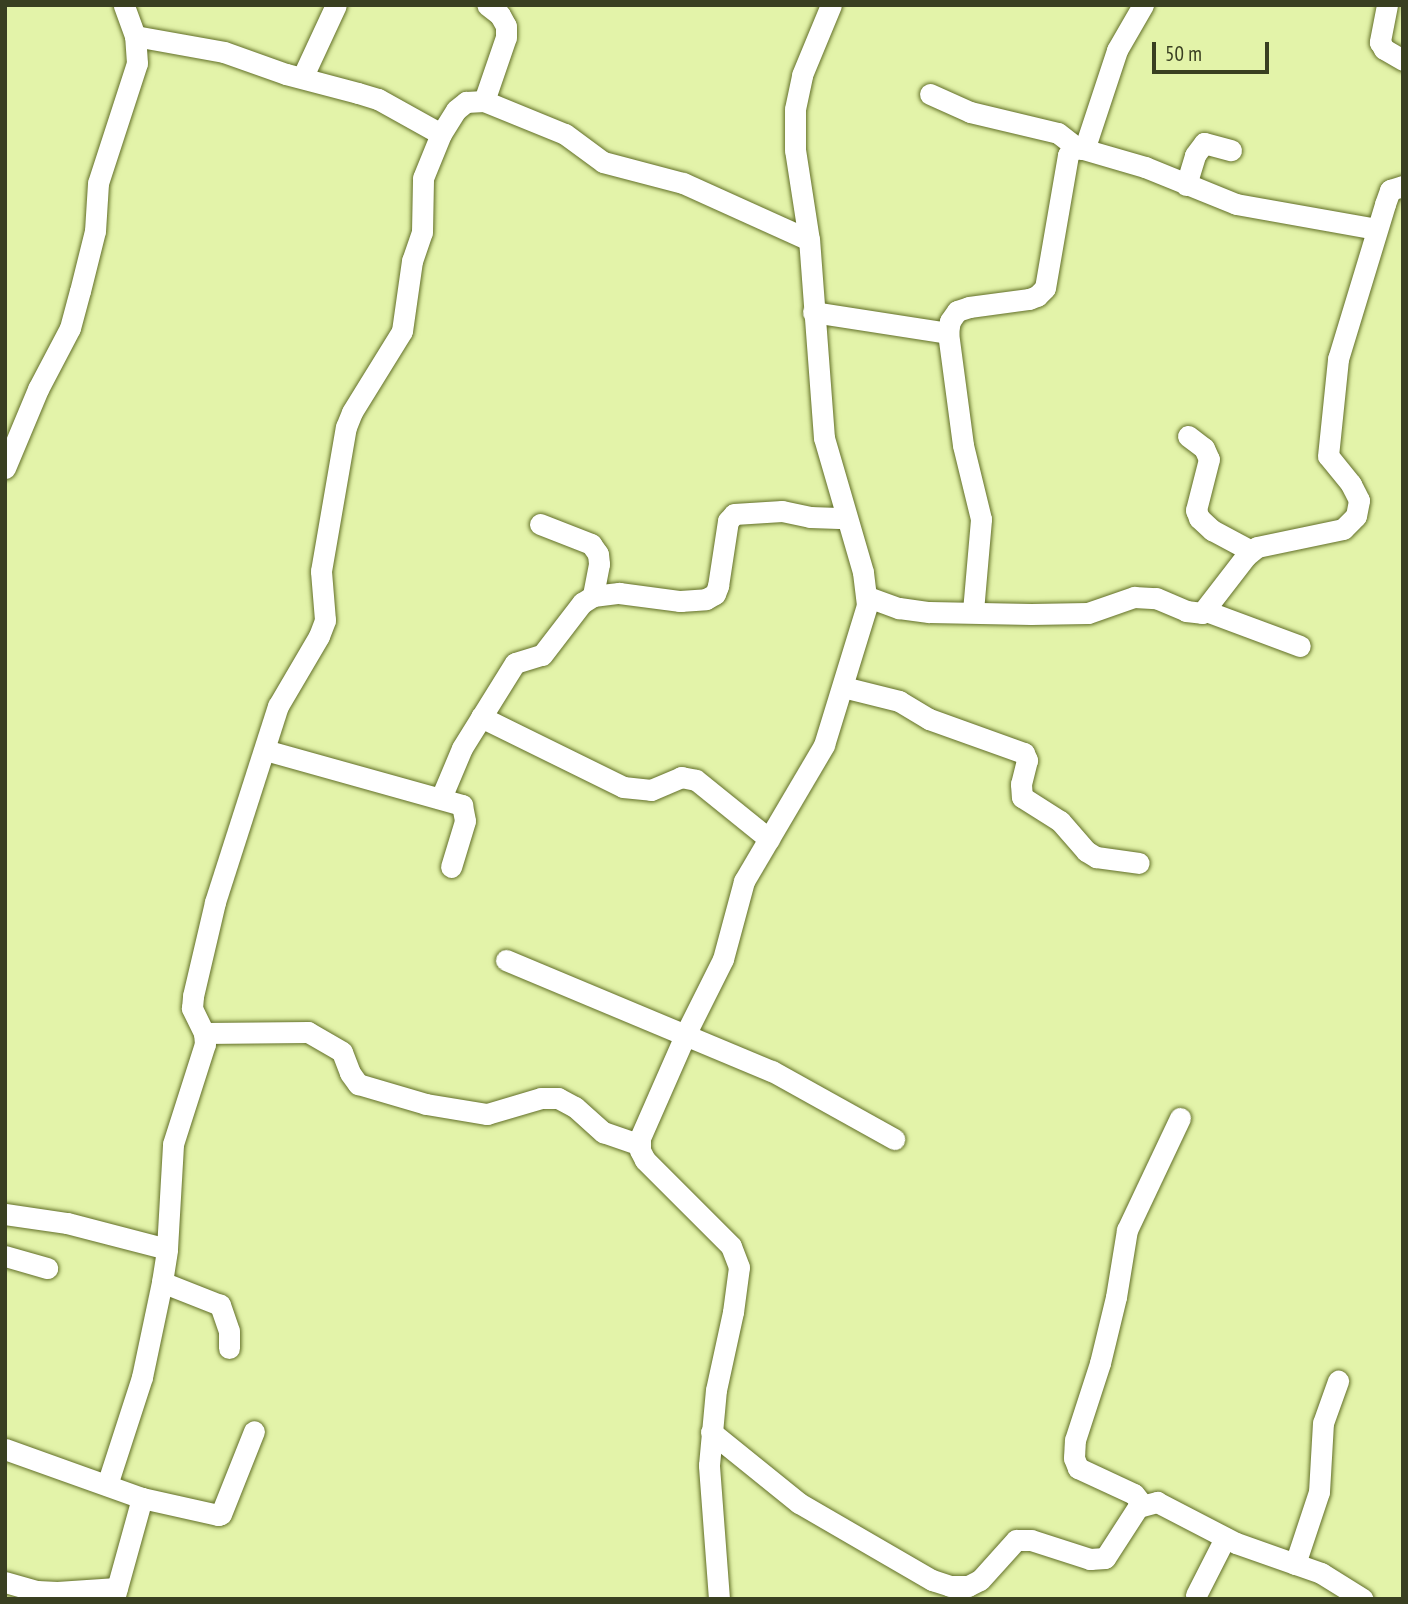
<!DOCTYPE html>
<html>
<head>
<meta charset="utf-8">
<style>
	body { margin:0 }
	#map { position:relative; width:1408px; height:1604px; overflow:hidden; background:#e3f3a9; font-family:"PT Sans Narrow",sans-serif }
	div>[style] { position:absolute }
	.roads { filter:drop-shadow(0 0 2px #626f28) drop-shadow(0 0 2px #626f28) }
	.minor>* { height:21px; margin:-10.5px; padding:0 10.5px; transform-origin:10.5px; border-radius:10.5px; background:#fff }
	span { translate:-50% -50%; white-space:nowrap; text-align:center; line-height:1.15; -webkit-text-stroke:5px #e3f3a9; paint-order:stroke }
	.frame { position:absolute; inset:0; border:7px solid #393f21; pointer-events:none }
	.scale { position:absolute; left:1152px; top:42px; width:117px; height:32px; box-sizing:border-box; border:4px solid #393f21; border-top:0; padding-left:9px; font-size:21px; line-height:24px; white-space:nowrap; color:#393f21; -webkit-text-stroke:5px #e3f3a9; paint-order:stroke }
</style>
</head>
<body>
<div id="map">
	<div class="roads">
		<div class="minor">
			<div style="left:1387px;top:5px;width:38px;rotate:101deg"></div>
			<div style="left:1380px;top:42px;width:8px;rotate:60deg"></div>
			<div style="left:1384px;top:49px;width:22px;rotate:30deg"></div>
			<div style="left:135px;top:36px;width:90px;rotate:10.2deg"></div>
			<div style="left:224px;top:52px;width:66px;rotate:19.5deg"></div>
			<div style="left:286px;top:74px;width:74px;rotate:14.8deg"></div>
			<div style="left:358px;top:93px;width:21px;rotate:17deg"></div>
			<div style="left:378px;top:99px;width:72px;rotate:29.1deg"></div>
			<div style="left:303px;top:76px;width:78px;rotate:-65.1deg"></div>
			<div style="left:930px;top:94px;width:44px;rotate:24.2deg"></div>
			<div style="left:970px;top:112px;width:90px;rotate:13.4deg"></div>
			<div style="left:1058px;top:133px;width:24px;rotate:38deg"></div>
			<div style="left:484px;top:101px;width:68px;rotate:-71deg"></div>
			<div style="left:506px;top:37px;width:11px;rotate:-90deg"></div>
			<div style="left:506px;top:26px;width:13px;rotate:-119deg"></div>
			<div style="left:500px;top:15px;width:16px;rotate:-142deg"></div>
			<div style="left:1083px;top:149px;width:65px;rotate:16.2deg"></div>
			<div style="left:1145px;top:167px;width:98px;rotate:22.1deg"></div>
			<div style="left:1236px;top:204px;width:142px;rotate:10.1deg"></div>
			<div style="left:1186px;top:185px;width:31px;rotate:-73deg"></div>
			<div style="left:1195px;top:155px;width:15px;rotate:-53deg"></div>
			<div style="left:1204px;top:143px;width:28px;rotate:15deg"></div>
			<div style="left:813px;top:312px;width:137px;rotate:8.8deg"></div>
			<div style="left:1188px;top:436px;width:20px;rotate:37deg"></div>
			<div style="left:1204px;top:448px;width:12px;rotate:66deg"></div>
			<div style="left:1209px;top:459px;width:53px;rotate:104.3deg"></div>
			<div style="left:1196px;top:510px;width:9px;rotate:69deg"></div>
			<div style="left:1199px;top:518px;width:18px;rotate:43deg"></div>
			<div style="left:1212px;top:530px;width:44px;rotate:28.3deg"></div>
			<div style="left:5px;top:468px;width:86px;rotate:-67.3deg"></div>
			<div style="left:38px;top:389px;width:69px;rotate:-62.3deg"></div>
			<div style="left:70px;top:328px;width:38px;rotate:-75deg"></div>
			<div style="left:80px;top:291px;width:62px;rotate:-76deg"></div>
			<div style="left:95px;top:231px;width:48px;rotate:-86.4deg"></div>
			<div style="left:98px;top:183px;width:126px;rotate:-72deg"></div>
			<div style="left:137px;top:63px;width:27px;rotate:-94deg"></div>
			<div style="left:135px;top:36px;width:33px;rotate:-110deg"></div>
			<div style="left:540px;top:524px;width:55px;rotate:21.4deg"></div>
			<div style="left:591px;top:544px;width:12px;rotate:55deg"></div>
			<div style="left:598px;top:554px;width:10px;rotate:84deg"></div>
			<div style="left:599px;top:564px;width:33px;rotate:101deg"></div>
			<div style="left:868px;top:597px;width:33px;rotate:20deg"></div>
			<div style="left:899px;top:608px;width:30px;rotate:8deg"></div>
			<div style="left:929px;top:612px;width:102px;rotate:1.1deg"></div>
			<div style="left:1031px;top:614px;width:57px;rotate:-1deg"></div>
			<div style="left:1088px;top:613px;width:49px;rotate:-19.2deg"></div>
			<div style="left:1134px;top:597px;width:22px;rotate:3deg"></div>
			<div style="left:1156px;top:598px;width:33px;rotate:23deg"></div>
			<div style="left:1186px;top:611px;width:16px;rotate:7deg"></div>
			<div style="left:1202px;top:613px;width:72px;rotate:-52.3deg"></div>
			<div style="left:1246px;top:556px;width:14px;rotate:-39deg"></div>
			<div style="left:1257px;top:547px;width:88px;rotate:-11.8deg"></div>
			<div style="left:1343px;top:529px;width:18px;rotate:-45deg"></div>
			<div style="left:1356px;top:516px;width:16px;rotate:-79deg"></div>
			<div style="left:1359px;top:500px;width:18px;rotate:-117deg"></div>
			<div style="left:1351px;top:484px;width:36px;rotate:-129deg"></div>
			<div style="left:1328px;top:456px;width:98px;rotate:-84.1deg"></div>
			<div style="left:1338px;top:359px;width:162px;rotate:-73.1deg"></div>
			<div style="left:1385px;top:204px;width:15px;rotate:-70deg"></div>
			<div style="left:1390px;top:190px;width:14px;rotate:-17deg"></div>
			<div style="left:973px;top:611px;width:92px;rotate:-85deg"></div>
			<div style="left:981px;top:519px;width:76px;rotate:-103.7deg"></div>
			<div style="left:963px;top:445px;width:113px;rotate:-97.6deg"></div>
			<div style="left:948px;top:333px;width:12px;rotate:-81deg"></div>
			<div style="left:950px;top:321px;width:12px;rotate:-55deg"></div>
			<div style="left:957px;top:311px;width:13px;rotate:-18deg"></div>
			<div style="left:969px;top:307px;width:61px;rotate:-7.6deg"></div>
			<div style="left:1029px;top:299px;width:9px;rotate:-21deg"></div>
			<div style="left:1037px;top:296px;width:11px;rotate:-45deg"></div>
			<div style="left:1045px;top:288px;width:135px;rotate:-80.2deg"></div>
			<div style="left:1068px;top:155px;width:9px;rotate:-54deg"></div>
			<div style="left:1073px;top:148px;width:10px;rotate:6deg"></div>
			<div style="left:1083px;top:149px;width:6px;rotate:-59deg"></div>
			<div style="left:1086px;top:144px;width:99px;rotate:-71.7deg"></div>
			<div style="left:1117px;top:50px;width:52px;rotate:-60deg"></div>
			<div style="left:1206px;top:611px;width:100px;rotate:20.4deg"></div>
			<div style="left:843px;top:687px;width:58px;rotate:14deg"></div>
			<div style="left:899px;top:701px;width:35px;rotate:31deg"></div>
			<div style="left:929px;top:719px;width:101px;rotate:19.7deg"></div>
			<div style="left:1024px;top:753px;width:8px;rotate:67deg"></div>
			<div style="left:1027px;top:760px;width:25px;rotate:104deg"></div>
			<div style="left:1021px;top:784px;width:13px;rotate:86deg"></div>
			<div style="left:1022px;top:797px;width:45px;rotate:32.3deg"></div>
			<div style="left:1060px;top:821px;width:40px;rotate:49deg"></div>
			<div style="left:1086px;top:851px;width:12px;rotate:31deg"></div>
			<div style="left:1096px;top:857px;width:43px;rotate:7.9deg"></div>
			<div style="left:481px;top:717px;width:158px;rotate:26.2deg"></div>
			<div style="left:623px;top:787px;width:28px;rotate:6deg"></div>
			<div style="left:651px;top:790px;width:33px;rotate:-23deg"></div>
			<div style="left:681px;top:777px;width:15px;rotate:11deg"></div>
			<div style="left:696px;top:780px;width:94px;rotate:38.9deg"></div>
			<div style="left:265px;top:750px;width:205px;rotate:15.6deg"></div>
			<div style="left:462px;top:805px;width:16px;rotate:79deg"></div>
			<div style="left:465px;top:821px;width:48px;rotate:106.9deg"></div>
			<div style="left:441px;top:798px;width:54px;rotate:-67.2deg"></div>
			<div style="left:462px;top:748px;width:100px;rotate:-58.1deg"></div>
			<div style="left:515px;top:663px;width:28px;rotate:-17deg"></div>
			<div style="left:542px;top:655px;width:66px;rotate:-52.4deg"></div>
			<div style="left:582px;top:603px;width:13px;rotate:-32deg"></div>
			<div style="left:593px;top:596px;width:26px;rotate:-7deg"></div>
			<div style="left:619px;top:593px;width:62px;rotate:7.5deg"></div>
			<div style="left:680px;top:601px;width:26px;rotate:-4deg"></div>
			<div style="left:706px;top:599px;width:10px;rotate:-29deg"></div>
			<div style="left:715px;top:594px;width:9px;rotate:-69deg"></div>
			<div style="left:718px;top:586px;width:66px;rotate:-81.3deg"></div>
			<div style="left:728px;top:521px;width:9px;rotate:-49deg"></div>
			<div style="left:734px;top:514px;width:48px;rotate:-3.6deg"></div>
			<div style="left:782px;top:511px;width:29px;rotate:12deg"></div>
			<div style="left:810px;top:517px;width:36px;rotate:2deg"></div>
			<div style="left:506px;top:960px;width:288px;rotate:22.7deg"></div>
			<div style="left:772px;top:1071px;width:140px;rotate:29.1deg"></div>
			<div style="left:204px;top:1033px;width:104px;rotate:-0.6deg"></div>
			<div style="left:308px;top:1032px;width:39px;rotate:30deg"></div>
			<div style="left:342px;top:1052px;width:22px;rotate:69deg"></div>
			<div style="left:350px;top:1073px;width:14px;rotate:54deg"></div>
			<div style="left:358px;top:1084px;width:71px;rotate:16.4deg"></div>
			<div style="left:426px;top:1104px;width:62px;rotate:9.3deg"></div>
			<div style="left:487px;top:1114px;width:56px;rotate:-16.5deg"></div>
			<div style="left:541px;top:1098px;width:17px"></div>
			<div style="left:558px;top:1098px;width:19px;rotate:28deg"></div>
			<div style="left:575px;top:1107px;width:38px;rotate:42deg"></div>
			<div style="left:603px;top:1132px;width:39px;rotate:19deg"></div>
			<div style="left:5px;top:1214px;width:63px;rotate:8.3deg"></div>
			<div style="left:67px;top:1223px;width:103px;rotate:14.6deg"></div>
			<div style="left:5px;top:1256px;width:44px;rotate:15.9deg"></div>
			<div style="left:229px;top:1348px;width:17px;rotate:-90deg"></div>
			<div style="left:229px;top:1331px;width:28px;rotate:-109deg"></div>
			<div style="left:220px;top:1305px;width:62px;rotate:-158.4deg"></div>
			<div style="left:162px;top:1282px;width:33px;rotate:-81deg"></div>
			<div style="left:167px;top:1249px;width:105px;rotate:-86.7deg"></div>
			<div style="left:173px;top:1144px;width:105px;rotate:-72.3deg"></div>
			<div style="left:205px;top:1044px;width:11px;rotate:-95deg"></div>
			<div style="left:204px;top:1033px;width:28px;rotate:-116deg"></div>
			<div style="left:192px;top:1008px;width:12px;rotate:-85deg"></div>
			<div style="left:193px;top:996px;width:97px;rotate:-76.8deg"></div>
			<div style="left:215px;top:902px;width:206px;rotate:-72.2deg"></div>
			<div style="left:278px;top:706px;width:81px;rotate:-59.6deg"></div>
			<div style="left:319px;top:636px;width:17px;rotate:-69deg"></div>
			<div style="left:325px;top:620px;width:49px;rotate:-94.7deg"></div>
			<div style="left:321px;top:571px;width:146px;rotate:-80.2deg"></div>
			<div style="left:346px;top:427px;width:16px;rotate:-68deg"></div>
			<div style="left:352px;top:412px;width:95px;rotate:-58.3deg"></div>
			<div style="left:402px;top:331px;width:71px;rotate:-81.9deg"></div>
			<div style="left:412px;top:261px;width:31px;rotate:-71deg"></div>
			<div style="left:422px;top:232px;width:54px;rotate:-88.9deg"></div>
			<div style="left:423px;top:178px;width:48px;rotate:-67.8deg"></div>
			<div style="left:441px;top:134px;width:28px;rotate:-58deg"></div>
			<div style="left:456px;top:110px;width:13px;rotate:-39deg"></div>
			<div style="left:466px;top:102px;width:18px;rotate:-3deg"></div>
			<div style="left:484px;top:101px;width:87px;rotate:22.2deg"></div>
			<div style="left:565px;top:134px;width:47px;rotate:36.4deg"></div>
			<div style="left:603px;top:162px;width:83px;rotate:14.7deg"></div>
			<div style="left:683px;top:183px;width:138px;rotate:24.3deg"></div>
			<div style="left:711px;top:1432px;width:113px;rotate:38.9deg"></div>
			<div style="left:799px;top:1503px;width:154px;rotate:30.1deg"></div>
			<div style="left:932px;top:1580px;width:19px;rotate:18deg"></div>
			<div style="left:950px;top:1586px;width:18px"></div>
			<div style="left:968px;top:1586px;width:13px;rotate:-27deg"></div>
			<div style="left:980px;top:1580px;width:54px;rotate:-48deg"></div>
			<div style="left:1016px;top:1540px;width:15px"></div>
			<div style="left:1031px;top:1540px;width:62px;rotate:17.9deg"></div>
			<div style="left:1090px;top:1559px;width:15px;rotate:-4deg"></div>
			<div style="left:1105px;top:1558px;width:61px;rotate:-57.1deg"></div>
			<div style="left:1138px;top:1507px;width:20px;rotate:-15deg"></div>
			<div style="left:1157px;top:1502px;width:89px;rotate:27.4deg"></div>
			<div style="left:1236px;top:1543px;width:90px;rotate:19.4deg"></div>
			<div style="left:1321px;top:1573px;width:49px;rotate:31.8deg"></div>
			<div style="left:5px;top:1449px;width:145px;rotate:19.7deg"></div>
			<div style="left:142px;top:1498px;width:78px;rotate:12.6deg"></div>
			<div style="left:218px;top:1515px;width:3px;rotate:-18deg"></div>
			<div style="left:221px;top:1514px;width:89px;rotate:-68.3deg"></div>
			<div style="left:107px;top:1485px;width:114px;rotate:-72deg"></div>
			<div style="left:142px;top:1377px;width:97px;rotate:-78.1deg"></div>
			<div style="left:1142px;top:1504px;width:13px;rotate:-129deg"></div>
			<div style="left:1134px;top:1494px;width:62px;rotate:-155.1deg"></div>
			<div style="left:1078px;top:1468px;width:11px;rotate:-112deg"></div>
			<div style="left:1074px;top:1458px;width:18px;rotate:-87deg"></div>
			<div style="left:1075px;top:1440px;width:81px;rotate:-72deg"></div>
			<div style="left:1100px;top:1363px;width:68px;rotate:-76.4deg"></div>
			<div style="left:1116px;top:1297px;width:68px;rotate:-80.7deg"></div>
			<div style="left:1127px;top:1230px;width:124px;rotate:-64.7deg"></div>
			<div style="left:1295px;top:1564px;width:76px;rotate:-71.6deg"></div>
			<div style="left:1319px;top:1492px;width:69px;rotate:-86.7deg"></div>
			<div style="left:1323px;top:1423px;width:45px;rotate:-70.3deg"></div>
			<div style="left:5px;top:1582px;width:33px;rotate:16deg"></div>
			<div style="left:37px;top:1591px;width:20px;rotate:3deg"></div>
			<div style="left:57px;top:1592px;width:60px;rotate:-3.8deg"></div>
			<div style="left:1196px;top:1595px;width:64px;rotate:-63deg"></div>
			<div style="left:114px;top:1599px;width:105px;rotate:-74.5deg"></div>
			<div style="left:719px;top:1599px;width:134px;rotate:-94.3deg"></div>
			<div style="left:709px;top:1465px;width:75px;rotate:-84.7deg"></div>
			<div style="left:716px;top:1390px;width:80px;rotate:-77.7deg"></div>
			<div style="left:733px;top:1312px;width:45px;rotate:-82.4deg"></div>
			<div style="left:739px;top:1267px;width:22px;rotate:-111deg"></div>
			<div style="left:731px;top:1246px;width:122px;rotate:-135deg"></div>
			<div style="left:645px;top:1160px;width:11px;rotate:-117deg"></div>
			<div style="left:640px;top:1150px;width:12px;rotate:-90deg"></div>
			<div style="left:640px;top:1138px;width:115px;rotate:-66.3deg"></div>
			<div style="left:686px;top:1033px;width:83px;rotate:-63.4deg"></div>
			<div style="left:723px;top:959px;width:81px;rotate:-74.9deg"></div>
			<div style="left:744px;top:881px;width:158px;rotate:-59.5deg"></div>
			<div style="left:824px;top:745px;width:146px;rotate:-72.9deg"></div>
			<div style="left:867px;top:605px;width:33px;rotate:-97deg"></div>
			<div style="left:863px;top:572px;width:140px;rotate:-106.2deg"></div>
			<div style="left:824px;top:438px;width:199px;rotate:-94.3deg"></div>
			<div style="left:809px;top:240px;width:91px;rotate:-98.8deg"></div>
			<div style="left:795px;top:150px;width:41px;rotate:-90deg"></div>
			<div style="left:795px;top:109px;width:35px;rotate:-78deg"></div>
			<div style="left:802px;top:75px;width:76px;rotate:-67.5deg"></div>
		</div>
	</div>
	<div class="frame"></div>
	<div class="scale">50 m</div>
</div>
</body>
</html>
